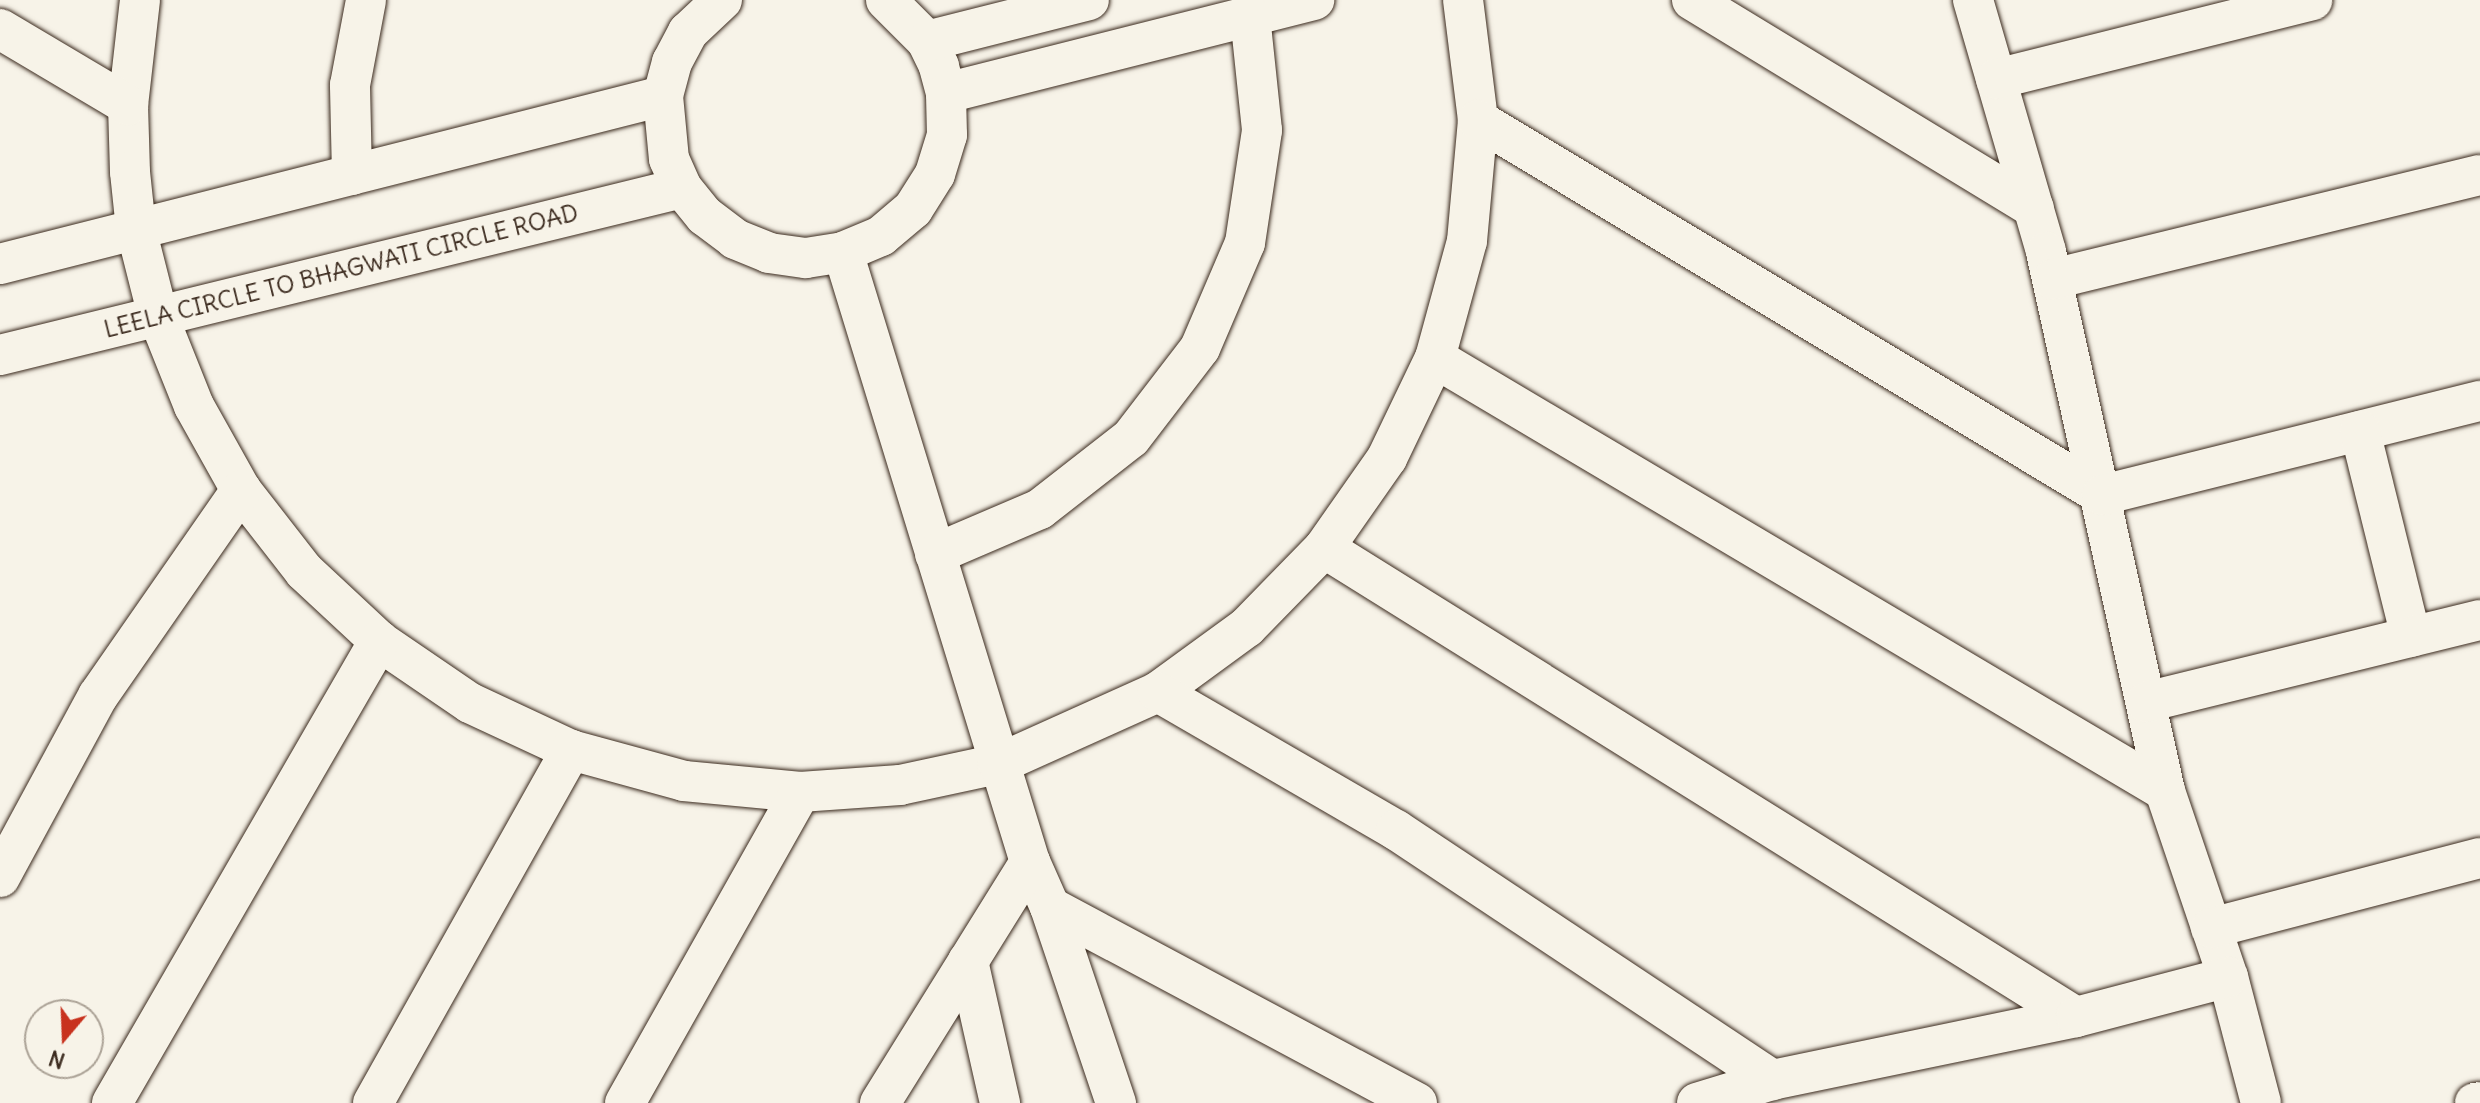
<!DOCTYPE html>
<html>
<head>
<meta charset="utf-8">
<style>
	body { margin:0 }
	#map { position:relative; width:2480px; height:1103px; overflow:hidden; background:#f7f3e8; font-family:Delius,sans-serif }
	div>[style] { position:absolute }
	.roads { filter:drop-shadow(0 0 2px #3b2a1e) drop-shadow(0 0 2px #3b2a1e) }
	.minor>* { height:40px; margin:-20px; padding:0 20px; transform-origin:20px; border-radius:20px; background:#f7f3e8 }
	span { translate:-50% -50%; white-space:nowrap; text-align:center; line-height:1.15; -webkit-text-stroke:6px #f7f3e8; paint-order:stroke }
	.street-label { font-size:24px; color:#3b2a1e }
	.north { position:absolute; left:24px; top:999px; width:80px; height:80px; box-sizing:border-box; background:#f7f3e8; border:2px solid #aca397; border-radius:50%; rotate:199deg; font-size:22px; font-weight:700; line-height:32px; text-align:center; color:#3b2a1e }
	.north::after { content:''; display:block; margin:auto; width:28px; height:36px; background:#c8321e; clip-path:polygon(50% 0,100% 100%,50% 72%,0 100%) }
</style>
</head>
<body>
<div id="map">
	<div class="roads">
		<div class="minor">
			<div style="left:140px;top:0;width:106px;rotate:96.5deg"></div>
			<div style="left:128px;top:105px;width:67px;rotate:88.3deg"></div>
			<div style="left:130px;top:172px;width:57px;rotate:84deg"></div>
			<div style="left:136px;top:229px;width:90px;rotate:75.8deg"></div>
			<div style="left:158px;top:316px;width:97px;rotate:68.2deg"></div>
			<div style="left:194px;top:406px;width:96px;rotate:60.8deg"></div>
			<div style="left:241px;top:490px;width:103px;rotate:52.1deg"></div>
			<div style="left:304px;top:571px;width:103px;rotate:43deg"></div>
			<div style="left:379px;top:641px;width:110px;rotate:34.3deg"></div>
			<div style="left:470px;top:703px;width:111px;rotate:25deg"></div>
			<div style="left:571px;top:750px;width:117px;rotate:15.3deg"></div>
			<div style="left:684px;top:781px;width:117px;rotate:5.4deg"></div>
			<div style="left:800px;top:792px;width:100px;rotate:-4deg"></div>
			<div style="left:900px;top:785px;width:100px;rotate:-12.1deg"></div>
			<div style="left:998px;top:764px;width:175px;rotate:-24.2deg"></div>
			<div style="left:1158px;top:692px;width:110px;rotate:-36.1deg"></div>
			<div style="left:1247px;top:627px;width:110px;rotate:-45.7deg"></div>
			<div style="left:1324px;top:548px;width:110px;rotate:-55deg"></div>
			<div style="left:1387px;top:458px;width:111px;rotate:-64.4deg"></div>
			<div style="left:1435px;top:358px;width:121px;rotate:-74.7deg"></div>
			<div style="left:1467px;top:241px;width:121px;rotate:-84.8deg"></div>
			<div style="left:1478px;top:120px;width:121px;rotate:-97.1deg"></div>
			<div style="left:722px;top:0;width:47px;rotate:136.7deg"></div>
			<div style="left:688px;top:32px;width:34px;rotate:118deg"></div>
			<div style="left:672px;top:62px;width:35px;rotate:105deg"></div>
			<div style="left:663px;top:96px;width:63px;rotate:84.6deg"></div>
			<div style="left:669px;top:159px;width:32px;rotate:66deg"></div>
			<div style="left:682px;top:188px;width:36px;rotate:51deg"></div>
			<div style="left:705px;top:216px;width:38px;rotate:37deg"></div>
			<div style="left:735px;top:239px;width:37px;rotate:22deg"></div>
			<div style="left:769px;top:253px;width:37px;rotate:8deg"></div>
			<div style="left:806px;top:258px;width:37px;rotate:-9deg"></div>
			<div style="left:843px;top:252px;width:41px;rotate:-22.8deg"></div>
			<div style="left:881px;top:236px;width:42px;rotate:-40.2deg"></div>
			<div style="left:913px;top:209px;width:41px;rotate:-57.8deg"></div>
			<div style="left:935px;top:174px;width:41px;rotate:-72.9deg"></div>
			<div style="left:947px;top:135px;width:42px;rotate:-91.4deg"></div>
			<div style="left:946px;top:93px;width:28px;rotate:-105deg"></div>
			<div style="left:939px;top:66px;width:28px;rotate:-116deg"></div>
			<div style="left:927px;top:41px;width:58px;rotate:-135deg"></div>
			<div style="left:1692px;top:0;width:400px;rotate:31.3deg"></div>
			<div style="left:1973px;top:0;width:262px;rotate:73.8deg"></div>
			<div style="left:2046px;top:252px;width:552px;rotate:77.55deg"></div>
			<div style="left:2165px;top:791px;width:196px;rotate:71.3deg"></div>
			<div style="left:2228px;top:977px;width:130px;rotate:75.3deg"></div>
			<div style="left:0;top:29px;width:149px;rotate:30.7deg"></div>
			<div style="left:927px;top:41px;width:167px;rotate:-14.2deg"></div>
			<div style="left:1996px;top:79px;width:326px;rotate:-14deg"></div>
			<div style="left:946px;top:93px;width:380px;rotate:-14.2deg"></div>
			<div style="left:1478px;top:120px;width:728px;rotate:31deg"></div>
			<div style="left:2102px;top:495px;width:390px;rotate:-14deg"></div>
			<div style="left:352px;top:175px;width:90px;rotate:-91.3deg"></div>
			<div style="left:350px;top:85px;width:86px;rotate:-79.3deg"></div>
			<div style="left:843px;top:252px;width:638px;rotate:72.96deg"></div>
			<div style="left:1030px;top:862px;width:49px;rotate:66deg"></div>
			<div style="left:1050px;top:907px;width:207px;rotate:71.4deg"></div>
			<div style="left:0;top:264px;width:684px;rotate:-14.22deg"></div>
			<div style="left:2053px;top:279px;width:439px;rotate:-13.7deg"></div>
			<div style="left:0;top:355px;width:702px;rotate:-13.76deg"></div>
			<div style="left:1435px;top:358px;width:849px;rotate:30.67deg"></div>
			<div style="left:2360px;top:431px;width:212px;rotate:76.1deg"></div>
			<div style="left:1324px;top:548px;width:886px;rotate:31.95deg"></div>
			<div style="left:935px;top:554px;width:114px;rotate:-23.2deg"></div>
			<div style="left:1040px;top:509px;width:115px;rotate:-38deg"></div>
			<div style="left:1131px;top:438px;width:113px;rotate:-52.5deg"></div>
			<div style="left:1200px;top:348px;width:114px;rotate:-66.8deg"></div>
			<div style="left:1245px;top:243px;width:114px;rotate:-81.4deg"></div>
			<div style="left:1262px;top:130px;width:115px;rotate:-96deg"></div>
			<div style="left:1158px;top:692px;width:275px;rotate:30.1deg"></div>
			<div style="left:1396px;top:830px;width:452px;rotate:33.6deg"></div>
			<div style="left:1772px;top:1080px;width:310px;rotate:-11.7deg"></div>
			<div style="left:2076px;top:1017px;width:157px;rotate:-14.7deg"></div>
			<div style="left:2146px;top:702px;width:344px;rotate:-13.8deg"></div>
			<div style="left:0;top:877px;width:206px;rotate:-61.6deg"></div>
			<div style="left:98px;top:696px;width:251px;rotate:-55.2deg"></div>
			<div style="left:1050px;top:907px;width:416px;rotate:28.1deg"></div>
			<div style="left:2211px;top:928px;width:278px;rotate:-14.6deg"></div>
			<div style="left:968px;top:961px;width:146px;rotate:77.3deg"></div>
			<div style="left:112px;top:1103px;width:534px;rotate:-59.98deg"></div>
			<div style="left:373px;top:1103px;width:405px;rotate:-60.7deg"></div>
			<div style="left:625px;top:1103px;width:357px;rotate:-60.6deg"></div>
			<div style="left:880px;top:1103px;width:284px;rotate:-58.1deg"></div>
			<div style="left:1697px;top:1103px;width:78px;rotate:-17deg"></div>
			<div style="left:2475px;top:1103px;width:5px;rotate:-11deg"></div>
		</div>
	</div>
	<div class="street-label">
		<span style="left:341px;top:271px;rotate:-14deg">LEELA CIRCLE TO BHAGWATI CIRCLE ROAD</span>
	</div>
	<div class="north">N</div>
</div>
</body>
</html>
